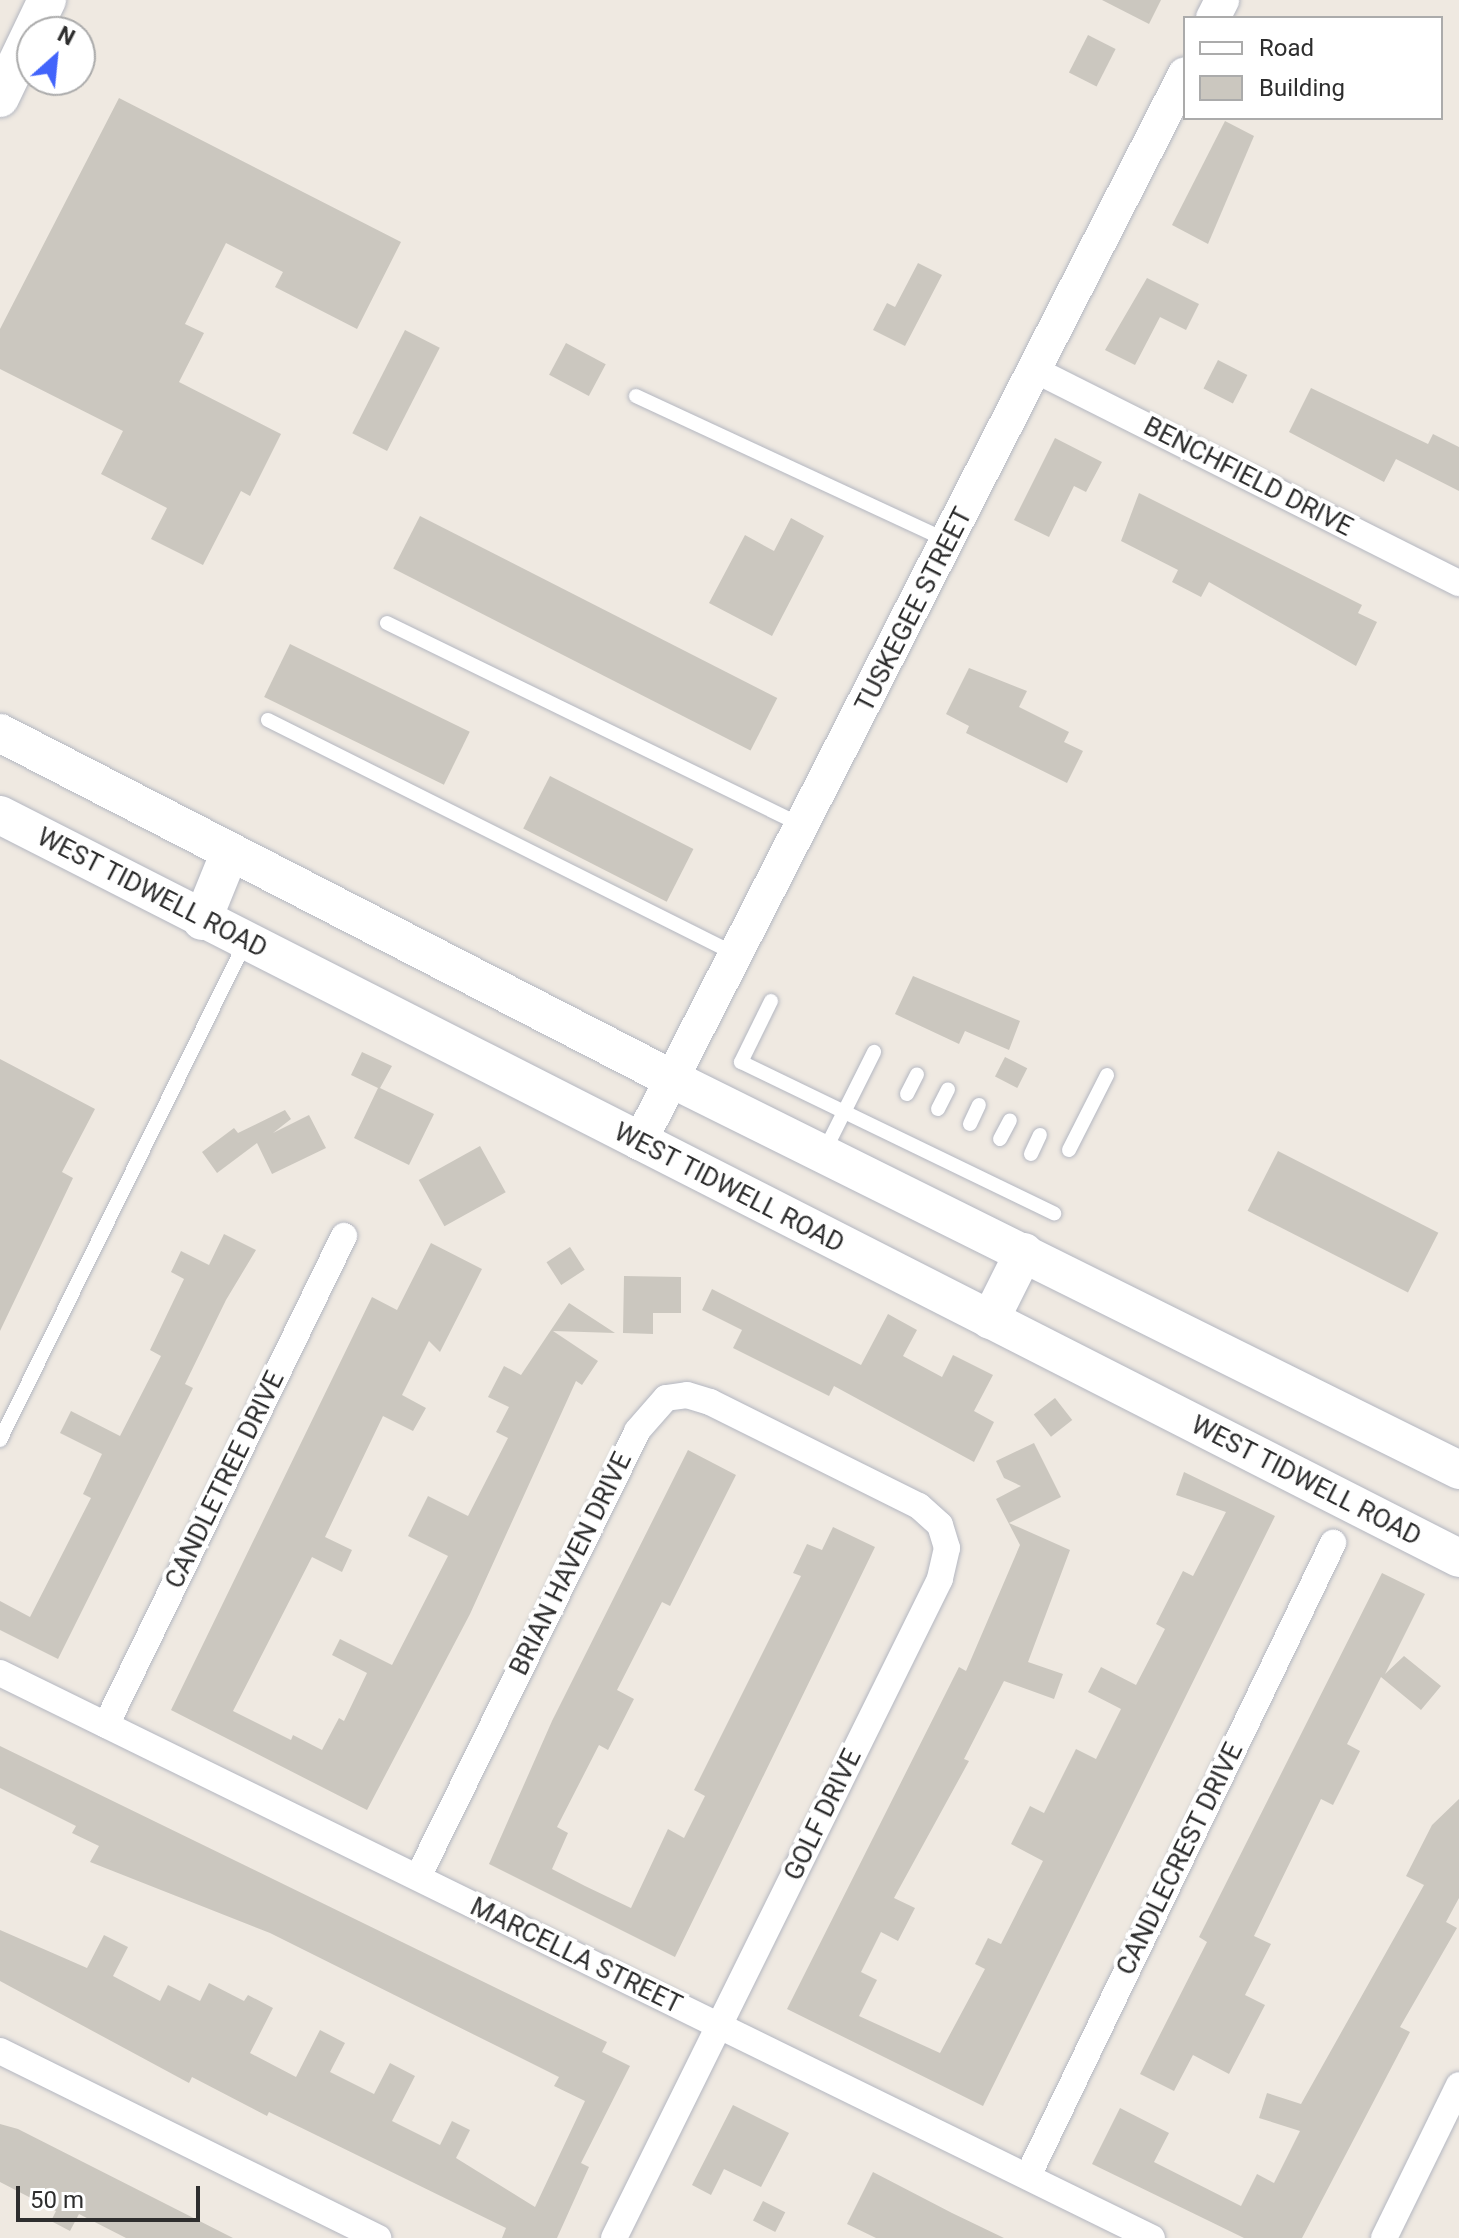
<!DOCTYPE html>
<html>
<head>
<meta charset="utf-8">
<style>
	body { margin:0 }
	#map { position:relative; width:1459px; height:2238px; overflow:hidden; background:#efe9e1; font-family:Roboto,sans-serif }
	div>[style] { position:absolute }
	.building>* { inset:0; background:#cbc7bf; transform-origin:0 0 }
	.roads { filter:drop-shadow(0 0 2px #b4b7c1) drop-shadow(0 0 2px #b4b7c1) }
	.service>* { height:14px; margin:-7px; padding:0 7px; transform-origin:7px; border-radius:7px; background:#fff }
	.minor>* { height:26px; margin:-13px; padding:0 13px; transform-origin:13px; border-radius:13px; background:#fff }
	.tertiary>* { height:34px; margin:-17px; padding:0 17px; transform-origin:17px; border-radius:17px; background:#fff }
	.secondary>* { height:38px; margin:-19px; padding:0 19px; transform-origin:19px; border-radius:19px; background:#fff }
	span { translate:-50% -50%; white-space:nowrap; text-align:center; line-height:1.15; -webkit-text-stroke:8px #fff; paint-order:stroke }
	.street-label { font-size:26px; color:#2e2e2e }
	.legend { position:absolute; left:1183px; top:16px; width:260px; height:104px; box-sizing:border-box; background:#fff; border:2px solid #ababab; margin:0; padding:10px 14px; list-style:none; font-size:24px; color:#2e2e2e }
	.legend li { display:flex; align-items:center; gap:16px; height:40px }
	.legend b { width:40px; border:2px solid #ababab }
	.north { position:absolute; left:16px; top:16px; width:80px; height:80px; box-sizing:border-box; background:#fff; border:2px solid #ababab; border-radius:50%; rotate:27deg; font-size:22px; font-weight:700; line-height:32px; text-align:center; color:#2e2e2e }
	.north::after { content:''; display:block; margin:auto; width:28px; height:36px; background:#4264fb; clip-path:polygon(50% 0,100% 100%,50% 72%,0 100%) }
	.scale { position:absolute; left:16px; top:2186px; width:184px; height:36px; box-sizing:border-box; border:4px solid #2e2e2e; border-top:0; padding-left:10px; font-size:24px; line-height:28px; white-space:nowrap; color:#2e2e2e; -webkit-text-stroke:6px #fff; paint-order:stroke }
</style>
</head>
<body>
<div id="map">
	<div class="building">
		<div style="clip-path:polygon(1102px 0,1161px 0,1149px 24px)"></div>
		<div style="left:1088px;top:35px;width:31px;height:42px;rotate:27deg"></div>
		<div style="clip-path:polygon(119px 98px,401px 242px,357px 329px,275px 287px,283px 272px,226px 243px,185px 324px,204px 333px,179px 382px,281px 434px,250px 496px,241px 491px,203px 565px,151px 539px,167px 508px,101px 474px,123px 431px,0 369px,0 329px)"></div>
		<div style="clip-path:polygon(1225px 121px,1254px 136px,1208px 244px,1172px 225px)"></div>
		<div style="clip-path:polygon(918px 263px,942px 275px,905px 346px,873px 330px,887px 303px,895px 307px)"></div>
		<div style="clip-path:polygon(1147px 278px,1199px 304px,1186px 330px,1160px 317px,1135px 365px,1105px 350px)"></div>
		<div style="left:405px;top:330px;width:39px;height:116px;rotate:27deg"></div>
		<div style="left:566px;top:343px;width:45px;height:36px;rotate:28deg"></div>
		<div style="left:1218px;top:360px;width:33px;height:32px;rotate:27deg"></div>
		<div style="clip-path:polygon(1311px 388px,1428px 444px,1433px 434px,1459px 447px,1459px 491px,1396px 459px,1384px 482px,1289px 432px)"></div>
		<div style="clip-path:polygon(1055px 438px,1102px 462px,1086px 492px,1074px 486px,1049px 537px,1014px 520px)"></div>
		<div style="clip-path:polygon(1139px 493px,1362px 605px,1358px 613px,1377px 622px,1356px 666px,1209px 582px,1201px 597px,1172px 582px,1178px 570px,1121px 541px)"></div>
		<div style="left:420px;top:516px;width:401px;height:59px;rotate:27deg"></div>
		<div style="clip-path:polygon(791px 518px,824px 536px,772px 636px,709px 603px,745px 535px,774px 551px)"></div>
		<div style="left:290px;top:644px;width:200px;height:59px;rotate:26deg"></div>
		<div style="clip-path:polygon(969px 668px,1027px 691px,1019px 707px,1069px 732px,1064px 742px,1083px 751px,1067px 783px,966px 733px,969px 726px,946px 714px)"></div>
		<div style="left:550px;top:776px;width:161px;height:59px;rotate:27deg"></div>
		<div style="clip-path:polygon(913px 976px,1020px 1021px,1009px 1050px,965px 1031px,959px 1044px,895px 1014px)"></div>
		<div style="clip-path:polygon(362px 1052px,392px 1066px,380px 1088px,434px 1114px,409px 1165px,354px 1138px,378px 1088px,351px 1075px)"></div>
		<div style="left:1005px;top:1057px;width:25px;height:22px;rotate:27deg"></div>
		<div style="clip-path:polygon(0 1059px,95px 1109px,62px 1172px,73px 1178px,0 1331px)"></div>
		<div style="clip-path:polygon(285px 1110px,291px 1119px,273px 1133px,309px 1115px,326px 1148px,272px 1174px,257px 1143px,217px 1173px,202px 1152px,234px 1128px,238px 1133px)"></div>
		<div style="left:480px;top:1146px;width:53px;height:70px;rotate:61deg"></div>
		<div style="left:1278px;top:1151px;width:180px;height:67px;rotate:27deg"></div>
		<div style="clip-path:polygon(224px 1234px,256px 1250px,226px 1300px,185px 1384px,193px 1388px,58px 1659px,0 1630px,0 1601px,30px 1617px,91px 1498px,83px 1494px,102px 1454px,60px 1433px,71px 1411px,120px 1436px,161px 1356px,150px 1350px,184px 1279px,171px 1272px,181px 1251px,209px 1265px)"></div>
		<div style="clip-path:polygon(431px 1243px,482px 1269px,440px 1352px,429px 1341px,402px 1395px,426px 1408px,413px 1431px,383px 1416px,325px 1537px,352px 1550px,342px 1572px,312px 1557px,233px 1711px,291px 1740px,293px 1735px,322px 1750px,339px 1718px,344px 1721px,367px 1673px,332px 1655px,340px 1639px,392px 1665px,448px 1556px,408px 1536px,428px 1496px,468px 1516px,508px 1438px,496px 1432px,509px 1407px,488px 1397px,504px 1366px,521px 1375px,569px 1303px,615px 1333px,553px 1331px,598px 1361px,582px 1385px,576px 1381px,470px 1614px,367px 1810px,171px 1710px,372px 1297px,397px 1310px)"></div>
		<div style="left:570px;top:1247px;width:27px;height:28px;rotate:57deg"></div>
		<div style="clip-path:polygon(624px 1276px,681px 1277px,681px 1313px,653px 1313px,653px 1334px,623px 1333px)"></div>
		<div style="clip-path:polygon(712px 1289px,861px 1365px,888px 1314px,917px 1330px,903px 1356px,942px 1377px,953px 1355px,993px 1375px,974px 1411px,994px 1422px,974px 1462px,834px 1386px,829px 1396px,733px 1348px,742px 1330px,702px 1310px)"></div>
		<div style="left:1055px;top:1398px;width:28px;height:27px;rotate:52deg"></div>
		<div style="clip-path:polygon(1034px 1443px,1061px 1497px,1009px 1523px,1070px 1550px,1028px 1662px,1063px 1674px,1054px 1699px,1004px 1681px,964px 1759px,969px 1761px,894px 1898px,915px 1908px,898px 1941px,881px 1932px,861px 1972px,877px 1980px,859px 2016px,940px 2053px,985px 1969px,975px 1964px,988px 1938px,1001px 1944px,1043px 1861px,1011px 1844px,1030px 1806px,1044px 1813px,1076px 1749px,1096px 1759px,1121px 1709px,1088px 1692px,1101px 1667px,1136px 1685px,1165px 1629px,1156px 1624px,1183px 1571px,1193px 1576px,1226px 1512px,1176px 1495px,1184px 1472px,1275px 1516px,983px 2106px,787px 2009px,959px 1667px,966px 1671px,1020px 1545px,996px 1499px,1021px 1486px,1004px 1478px,996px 1461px)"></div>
		<div style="clip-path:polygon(688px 1450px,736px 1475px,670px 1606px,662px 1602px,617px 1690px,634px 1699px,608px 1750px,599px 1745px,557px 1827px,568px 1833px,552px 1869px,585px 1886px,631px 1908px,668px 1829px,684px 1838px,705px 1796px,694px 1790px,801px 1576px,793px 1573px,807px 1544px,822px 1550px,833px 1527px,875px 1547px,675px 1957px,489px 1864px,552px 1721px)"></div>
		<div style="clip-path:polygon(1382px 1573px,1425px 1594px,1385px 1674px,1404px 1656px,1441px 1686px,1421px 1710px,1381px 1677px,1347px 1744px,1360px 1751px,1333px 1805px,1321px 1799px,1254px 1936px,1271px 1944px,1245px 1995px,1265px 2005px,1229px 2074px,1193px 2055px,1174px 2091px,1140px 2074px,1207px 1942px,1199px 1937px)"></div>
		<div style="clip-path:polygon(0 1746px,607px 2042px,602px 2052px,630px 2066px,581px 2163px,589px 2167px,557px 2238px,502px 2238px,506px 2228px,269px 2112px,267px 2116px,192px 2077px,189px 2083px,0 1981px,0 1930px,87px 1968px,104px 1935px,128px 1947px,113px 1976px,160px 2001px,168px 1985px,200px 2001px,209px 1983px,244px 2001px,248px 1995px,273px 2008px,250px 2053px,296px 2077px,320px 2030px,345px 2043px,330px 2072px,374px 2094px,390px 2063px,415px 2076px,392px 2121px,440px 2145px,452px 2121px,470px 2130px,456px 2158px,535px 2207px,585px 2101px,554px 2086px,559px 2077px,270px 1933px,90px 1862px,99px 1846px,72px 1833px,76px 1826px,0 1788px)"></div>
		<div style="clip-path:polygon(1459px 1799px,1459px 1898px,1446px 1922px,1457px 1928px,1400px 2027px,1410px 2032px,1302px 2238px,1244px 2238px,1092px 2164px,1120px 2108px,1169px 2133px,1154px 2162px,1241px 2206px,1257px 2174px,1274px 2183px,1300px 2131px,1259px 2118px,1267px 2093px,1301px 2104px,1424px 1885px,1406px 1876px,1432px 1825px)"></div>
		<div style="clip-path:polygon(733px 2105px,789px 2133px,761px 2187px,724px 2169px,711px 2195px,692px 2185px)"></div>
		<div style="clip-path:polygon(0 2124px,18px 2129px,233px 2238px,126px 2238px,79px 2214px,70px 2231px,51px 2221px,56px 2211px,0 2182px)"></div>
		<div style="clip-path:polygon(873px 2172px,952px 2213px,1004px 2238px,876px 2238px,847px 2224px)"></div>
		<div style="left:763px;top:2201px;width:25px;height:22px;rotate:27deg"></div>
	</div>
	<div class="roads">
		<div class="service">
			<div style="left:636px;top:396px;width:344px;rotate:24.9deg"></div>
			<div style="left:387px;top:623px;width:462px;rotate:26deg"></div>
			<div style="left:268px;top:720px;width:522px;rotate:26.61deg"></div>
			<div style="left:771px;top:1001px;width:68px;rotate:116.2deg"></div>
			<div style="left:741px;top:1062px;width:348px;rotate:25.8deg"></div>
			<div style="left:907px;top:1094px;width:22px;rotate:-63deg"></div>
			<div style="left:938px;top:1109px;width:22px;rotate:-63deg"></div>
			<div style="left:970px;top:1124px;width:21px;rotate:-65deg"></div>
			<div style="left:1000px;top:1139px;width:21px;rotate:-62deg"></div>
			<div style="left:1069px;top:1150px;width:84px;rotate:-63.1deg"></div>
			<div style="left:824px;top:1152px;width:112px;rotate:-63.4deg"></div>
			<div style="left:1031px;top:1154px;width:21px;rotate:-65deg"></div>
			<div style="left:0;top:1440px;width:556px;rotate:-63.76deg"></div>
		</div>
		<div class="minor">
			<div style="left:1037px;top:371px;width:472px;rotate:26.7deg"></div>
			<div style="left:0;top:1673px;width:1283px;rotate:26.13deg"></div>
			<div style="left:106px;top:1725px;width:544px;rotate:-64.05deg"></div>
			<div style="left:418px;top:1877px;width:497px;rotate:-63.8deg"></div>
			<div style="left:637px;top:1431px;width:44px;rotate:-48.7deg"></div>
			<div style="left:666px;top:1398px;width:21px;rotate:-8deg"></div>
			<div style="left:687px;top:1395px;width:24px;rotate:17deg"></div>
			<div style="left:710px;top:1402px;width:233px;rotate:26.5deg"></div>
			<div style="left:919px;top:1506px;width:28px;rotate:42deg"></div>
			<div style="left:940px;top:1525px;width:24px;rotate:73deg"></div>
			<div style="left:947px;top:1548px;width:32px;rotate:103deg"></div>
			<div style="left:940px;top:1579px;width:735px;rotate:116.32deg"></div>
			<div style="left:0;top:2051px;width:422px;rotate:26.3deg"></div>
			<div style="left:1028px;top:2176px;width:703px;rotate:-64.27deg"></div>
			<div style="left:1384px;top:2238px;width:170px;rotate:-63.9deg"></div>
		</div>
		<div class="tertiary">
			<div style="left:1213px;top:18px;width:20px;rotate:-63deg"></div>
			<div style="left:639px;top:1143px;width:1200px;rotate:-62.94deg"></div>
		</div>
		<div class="secondary">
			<div style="left:0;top:98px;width:109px;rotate:-64.4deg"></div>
			<div style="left:0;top:733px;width:756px;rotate:27.24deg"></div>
			<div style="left:672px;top:1079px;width:879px;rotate:26.42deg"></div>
			<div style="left:0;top:815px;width:1637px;rotate:26.99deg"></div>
			<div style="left:202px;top:921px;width:74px;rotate:-67.9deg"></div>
			<div style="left:990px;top:1320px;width:76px;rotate:-63.4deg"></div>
		</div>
	</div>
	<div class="street-label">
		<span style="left:1248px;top:477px;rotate:27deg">BENCHFIELD DRIVE</span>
		<span style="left:914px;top:610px;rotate:-63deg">TUSKEGEE STREET</span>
		<span style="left:152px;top:893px;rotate:27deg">WEST TIDWELL ROAD</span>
		<span style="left:729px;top:1188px;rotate:27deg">WEST TIDWELL ROAD</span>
		<span style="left:225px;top:1480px;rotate:-64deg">CANDLETREE DRIVE</span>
		<span style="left:1306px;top:1481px;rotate:27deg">WEST TIDWELL ROAD</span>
		<span style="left:571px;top:1564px;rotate:-64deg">BRIAN HAVEN DRIVE</span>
		<span style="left:823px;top:1815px;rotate:-64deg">GOLF DRIVE</span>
		<span style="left:1180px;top:1859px;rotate:-64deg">CANDLECREST DRIVE</span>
		<span style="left:576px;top:1956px;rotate:26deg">MARCELLA STREET</span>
	</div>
	<ul class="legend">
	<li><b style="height:10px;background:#fff"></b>Road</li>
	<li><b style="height:22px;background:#cbc7bf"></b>Building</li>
	</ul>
	<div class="north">N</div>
	<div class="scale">50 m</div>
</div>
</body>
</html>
